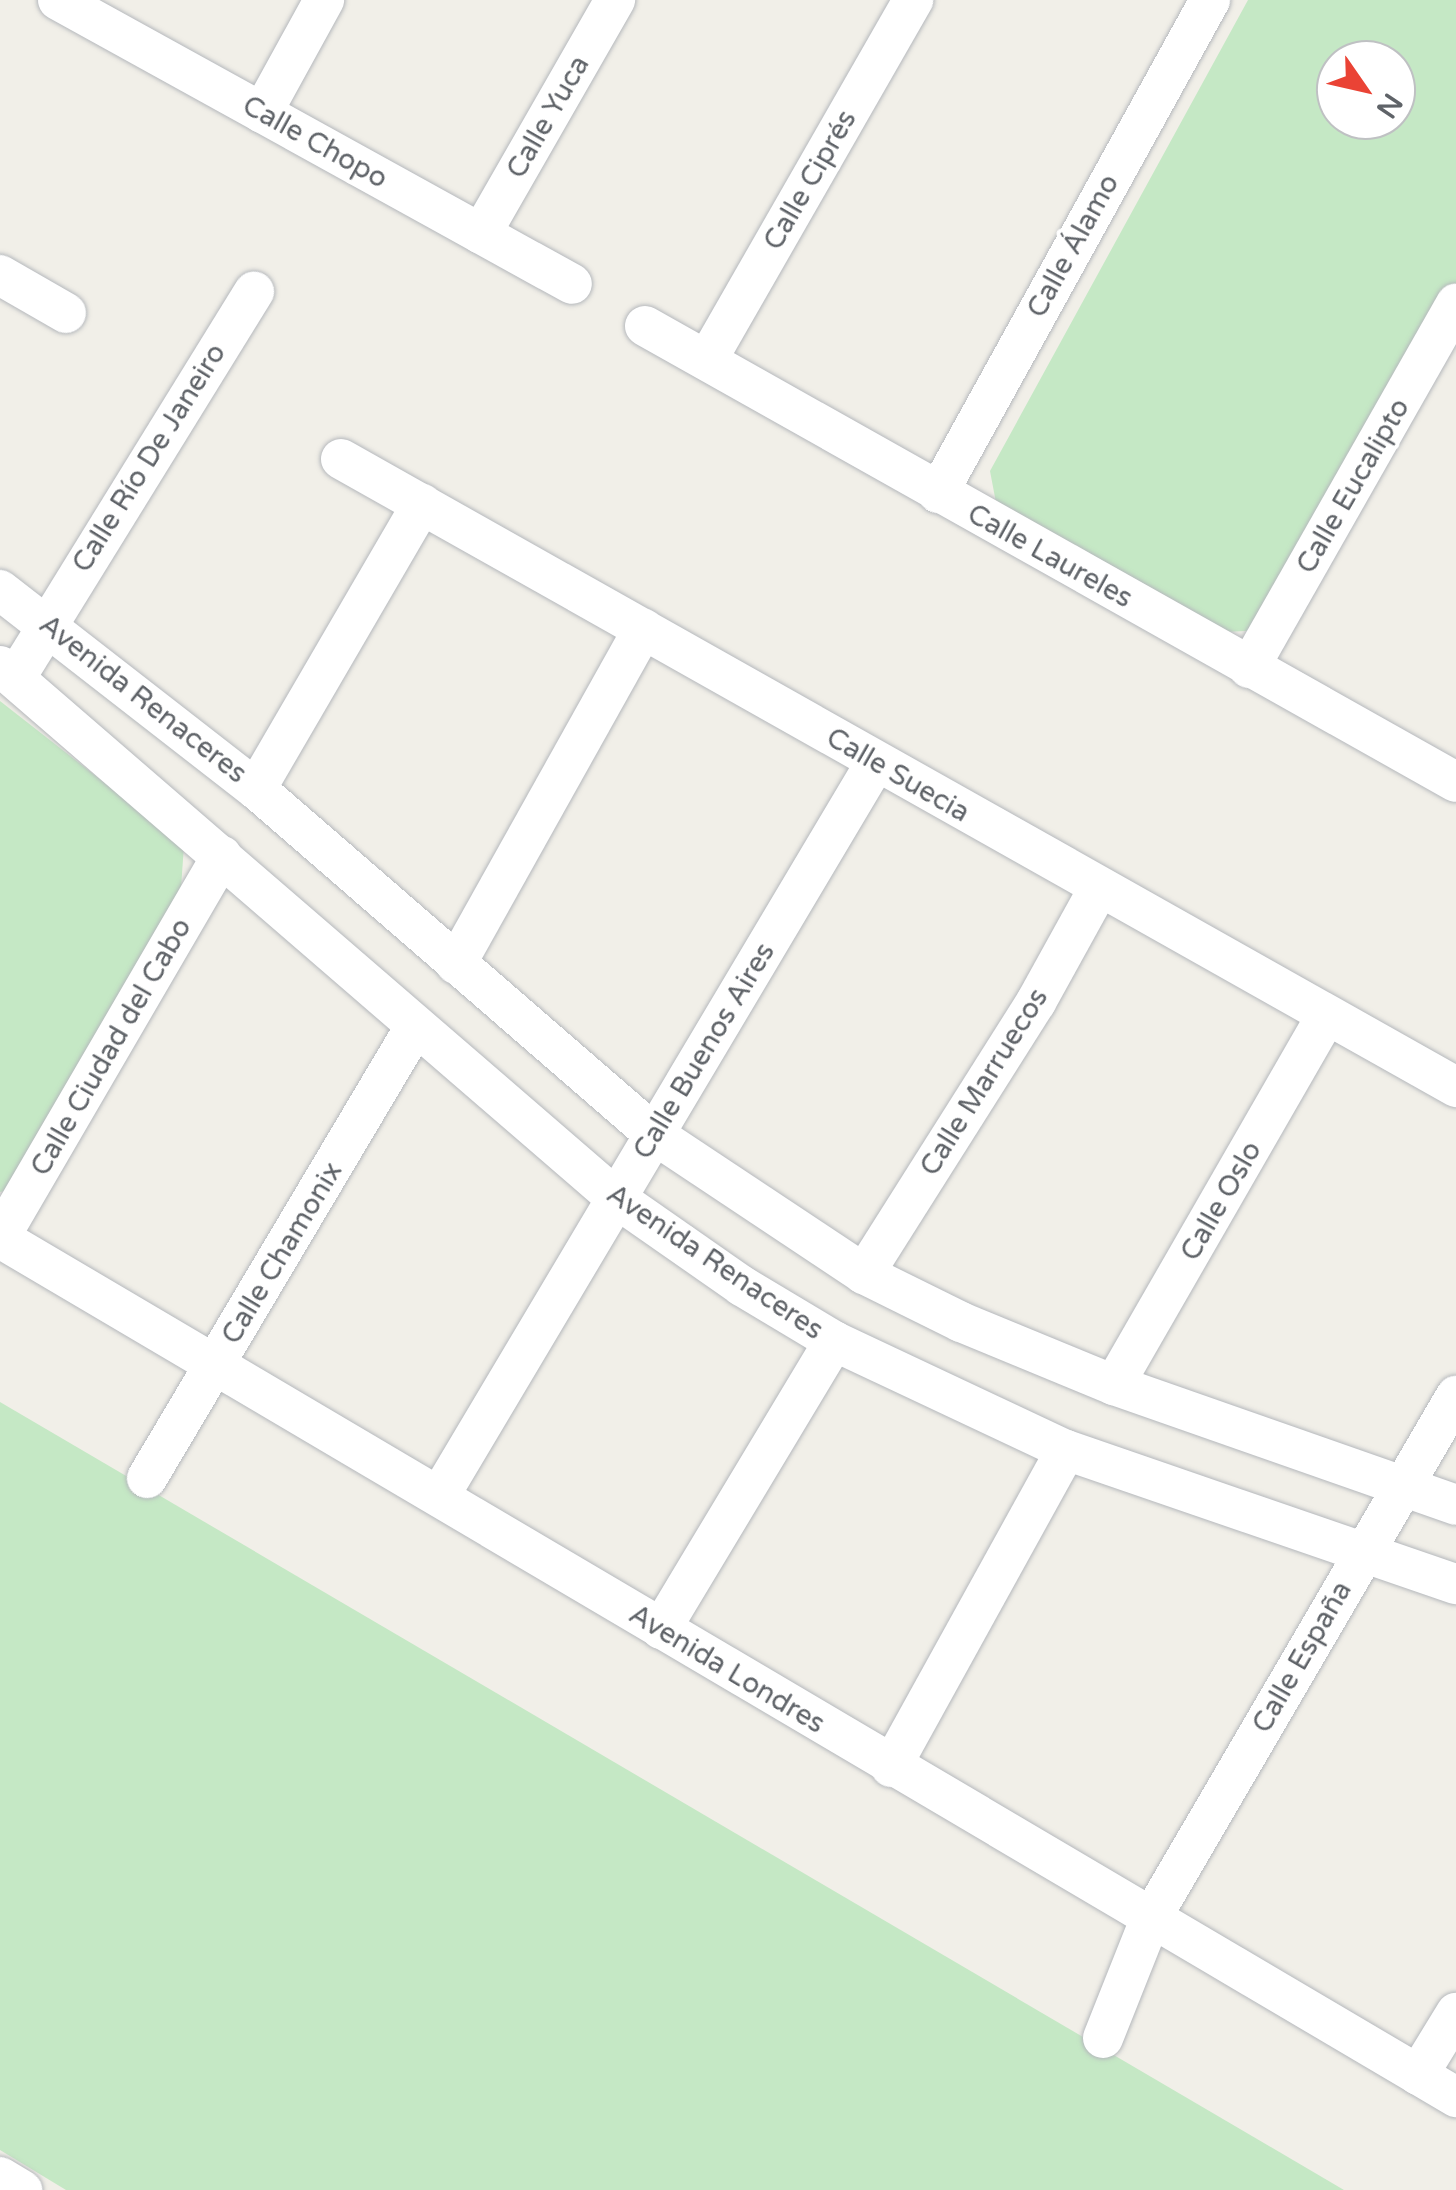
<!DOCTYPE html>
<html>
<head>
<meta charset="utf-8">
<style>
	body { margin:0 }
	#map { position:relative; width:1456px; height:2190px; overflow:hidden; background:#f1efe8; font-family:"Varela Round",sans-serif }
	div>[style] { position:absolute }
	.green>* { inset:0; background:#c5e8c5 }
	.roads { filter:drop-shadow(0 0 2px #b5b8bc) drop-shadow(0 0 2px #b5b8bc) }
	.street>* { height:40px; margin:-20px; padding:0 20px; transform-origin:20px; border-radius:20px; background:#fff }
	span { translate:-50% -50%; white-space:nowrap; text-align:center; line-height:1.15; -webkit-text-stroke:8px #fff; paint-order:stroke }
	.street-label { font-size:28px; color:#5f6368 }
	.north { position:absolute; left:1316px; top:40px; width:100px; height:100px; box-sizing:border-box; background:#fff; border:2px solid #bfc1c3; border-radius:50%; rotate:124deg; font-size:28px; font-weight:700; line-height:40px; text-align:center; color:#5f6368 }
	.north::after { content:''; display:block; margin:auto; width:35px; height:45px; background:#ea4335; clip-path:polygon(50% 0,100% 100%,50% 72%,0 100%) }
</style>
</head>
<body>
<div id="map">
	<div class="green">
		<div style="clip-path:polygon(evenodd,1248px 0,1456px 0,1456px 288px,1267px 630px,1224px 632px,997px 508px,990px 471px,1248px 0,1336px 60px,1396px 60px,1396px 120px,1336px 120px,1336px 60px)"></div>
		<div style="clip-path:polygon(0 701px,184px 845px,181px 888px,10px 1190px,0 1192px)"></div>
		<div style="clip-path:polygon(0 1402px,1344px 2190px,66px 2190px,0 2150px)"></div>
	</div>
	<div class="roads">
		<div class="street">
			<div style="left:58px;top:0;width:587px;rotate:28.92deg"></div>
			<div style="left:262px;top:113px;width:129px;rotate:-61.2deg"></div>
			<div style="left:481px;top:234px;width:270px;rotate:-60.2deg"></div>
			<div style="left:0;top:275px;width:76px;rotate:29.9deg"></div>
			<div style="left:645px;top:326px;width:930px;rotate:29.35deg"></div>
			<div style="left:707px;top:360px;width:415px;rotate:-60.2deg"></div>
			<div style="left:341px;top:459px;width:1280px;rotate:29.39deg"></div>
			<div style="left:938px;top:493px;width:563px;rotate:-61.11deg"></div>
			<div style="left:0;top:590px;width:324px;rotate:37.9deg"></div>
			<div style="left:256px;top:789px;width:528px;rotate:40.93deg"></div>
			<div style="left:655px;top:1135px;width:251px;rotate:33.6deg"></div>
			<div style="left:864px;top:1274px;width:108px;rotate:26.3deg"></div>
			<div style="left:961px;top:1322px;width:165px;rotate:22.4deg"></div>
			<div style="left:1114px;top:1385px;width:362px;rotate:19.3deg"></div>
			<div style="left:0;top:666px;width:814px;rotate:40.82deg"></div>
			<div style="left:616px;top:1198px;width:154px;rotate:34.9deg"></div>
			<div style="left:742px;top:1286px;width:107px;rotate:30.9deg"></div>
			<div style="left:834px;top:1341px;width:256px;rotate:25.2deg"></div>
			<div style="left:1066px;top:1450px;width:412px;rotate:19deg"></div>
			<div style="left:1249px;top:668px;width:419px;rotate:-60.4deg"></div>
			<div style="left:16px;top:677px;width:453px;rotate:-58.3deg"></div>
			<div style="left:256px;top:789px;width:330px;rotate:-59.8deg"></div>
			<div style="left:456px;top:964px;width:384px;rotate:-60.8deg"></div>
			<div style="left:0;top:1237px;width:441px;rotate:-59.8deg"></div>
			<div style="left:0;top:1238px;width:1691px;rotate:30.54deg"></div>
			<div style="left:864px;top:1274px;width:322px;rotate:-57.7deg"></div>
			<div style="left:1036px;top:1002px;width:130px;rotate:-61.1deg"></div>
			<div style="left:1114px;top:1385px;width:425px;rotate:-60.1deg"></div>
			<div style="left:147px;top:1478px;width:525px;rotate:-59.28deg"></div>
			<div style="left:440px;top:1495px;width:853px;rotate:-59.26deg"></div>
			<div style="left:661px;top:1629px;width:336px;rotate:-59deg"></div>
			<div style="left:891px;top:1767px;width:362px;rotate:-61.1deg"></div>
			<div style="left:1103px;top:2038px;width:127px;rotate:-68.3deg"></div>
			<div style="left:1150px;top:1920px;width:607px;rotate:-59.72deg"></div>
			<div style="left:1418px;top:2075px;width:73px;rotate:-58.5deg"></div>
			<div style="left:0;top:2177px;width:26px;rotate:31deg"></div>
		</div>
	</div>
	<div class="street-label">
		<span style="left:548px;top:117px;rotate:-60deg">Calle Yuca</span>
		<span style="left:315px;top:142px;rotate:29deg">Calle Chopo</span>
		<span style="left:810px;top:180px;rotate:-60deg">Calle Ciprés</span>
		<span style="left:1073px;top:246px;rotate:-61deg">Calle Álamo</span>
		<span style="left:149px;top:458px;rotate:-58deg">Calle Río De Janeiro</span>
		<span style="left:1353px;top:486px;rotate:-60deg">Calle Eucalipto</span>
		<span style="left:1050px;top:556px;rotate:29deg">Calle Laureles</span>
		<span style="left:143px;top:699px;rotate:38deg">Avenida Renaceres</span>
		<span style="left:898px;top:775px;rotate:30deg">Calle Suecia</span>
		<span style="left:111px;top:1047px;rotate:-60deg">Calle Ciudad del Cabo</span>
		<span style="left:704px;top:1051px;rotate:-59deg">Calle Buenos Aires</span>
		<span style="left:984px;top:1082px;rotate:-58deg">Calle Marruecos</span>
		<span style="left:1221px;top:1201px;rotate:-60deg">Calle Oslo</span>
		<span style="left:282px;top:1253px;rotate:-59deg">Calle Chamonix</span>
		<span style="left:715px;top:1262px;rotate:34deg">Avenida Renaceres</span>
		<span style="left:1302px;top:1657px;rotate:-60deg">Calle España</span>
		<span style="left:727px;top:1669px;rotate:31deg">Avenida Londres</span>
	</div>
	<div class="north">N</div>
</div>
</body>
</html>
